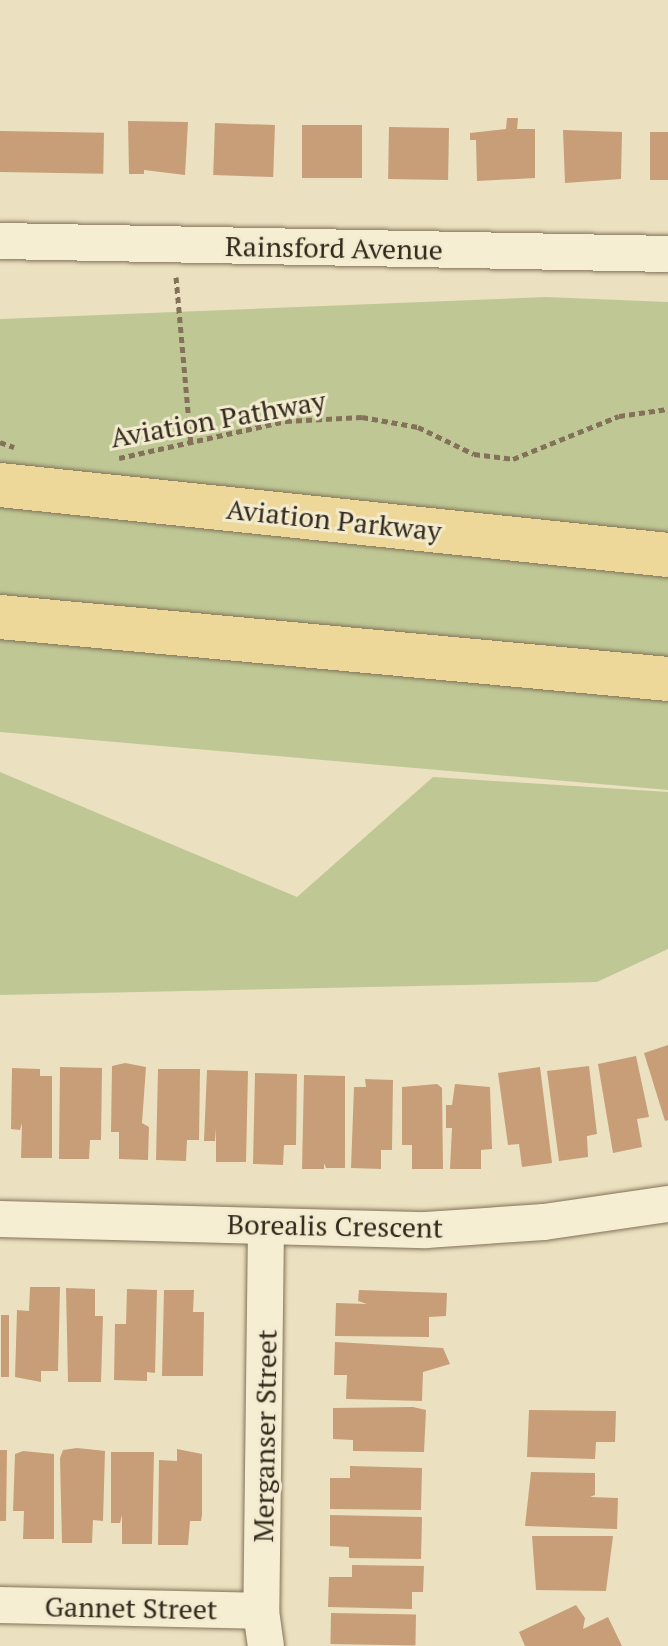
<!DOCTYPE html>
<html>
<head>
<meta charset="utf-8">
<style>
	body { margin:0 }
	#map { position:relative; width:668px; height:1646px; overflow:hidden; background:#ebe1c0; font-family:"PT Serif",serif }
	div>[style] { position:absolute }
	.green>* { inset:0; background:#bfc895 }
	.building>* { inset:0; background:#c79e78; transform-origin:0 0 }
	.path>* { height:5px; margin-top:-2.5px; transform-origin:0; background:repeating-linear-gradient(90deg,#837259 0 6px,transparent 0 10px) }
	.roads { filter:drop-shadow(0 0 2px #837259) drop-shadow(0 0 2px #837259) }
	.street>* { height:36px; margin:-18px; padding:0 18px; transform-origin:18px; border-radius:18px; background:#f6eed3 }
	.primary>* { height:44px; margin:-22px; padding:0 22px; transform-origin:22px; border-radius:22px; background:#edd899 }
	span { translate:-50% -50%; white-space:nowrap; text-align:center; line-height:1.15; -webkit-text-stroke:6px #f3ebcf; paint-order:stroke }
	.street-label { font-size:28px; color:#33291d }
</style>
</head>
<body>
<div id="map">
	<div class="green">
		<div style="clip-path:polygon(546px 297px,668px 302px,668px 790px,0 732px,0 319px)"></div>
		<div style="clip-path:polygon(0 772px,297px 897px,433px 777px,668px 792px,668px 949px,597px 982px,0 995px)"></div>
	</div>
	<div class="building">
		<div style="clip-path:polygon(507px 118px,518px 118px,517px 129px,535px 129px,535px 178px,477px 181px,476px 140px,470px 140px,470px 133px,506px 129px)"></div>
		<div style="clip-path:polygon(128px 121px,188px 122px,185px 175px,144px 170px,144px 174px,129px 174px)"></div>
		<div style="left:215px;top:123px;width:60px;height:52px;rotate:2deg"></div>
		<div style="left:302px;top:125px;width:60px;height:53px"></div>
		<div style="left:389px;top:127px;width:60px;height:52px;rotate:1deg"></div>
		<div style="clip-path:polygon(563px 130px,622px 132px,621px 179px,565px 183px)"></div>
		<div style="left:0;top:131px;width:104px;height:41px;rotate:1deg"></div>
		<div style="left:650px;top:132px;width:18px;height:48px"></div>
		<div style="clip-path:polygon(668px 1045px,668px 1120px,665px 1121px,644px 1053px)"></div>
		<div style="clip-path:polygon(636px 1056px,649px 1117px,637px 1119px,642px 1147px,613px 1153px,598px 1064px)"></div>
		<div style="clip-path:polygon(125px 1063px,146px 1067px,142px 1123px,149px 1127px,148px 1160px,119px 1159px,119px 1132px,111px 1132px,112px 1066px)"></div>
		<div style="clip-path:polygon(589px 1066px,597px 1134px,587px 1136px,588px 1157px,559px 1161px,547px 1071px)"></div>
		<div style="clip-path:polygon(60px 1067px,102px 1068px,101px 1140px,90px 1140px,89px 1159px,59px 1159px)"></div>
		<div style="clip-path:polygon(540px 1067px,552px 1163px,522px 1167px,519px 1144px,508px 1145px,498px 1073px)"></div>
		<div style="clip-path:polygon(12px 1068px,40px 1069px,40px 1076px,52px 1076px,52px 1158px,21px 1158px,22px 1123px,20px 1130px,11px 1129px)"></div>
		<div style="clip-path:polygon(158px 1069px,200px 1069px,199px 1140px,187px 1140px,186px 1161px,156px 1160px)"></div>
		<div style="clip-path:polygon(207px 1070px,248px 1071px,246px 1162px,216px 1162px,216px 1128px,215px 1141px,204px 1141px)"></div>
		<div style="clip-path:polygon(255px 1073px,297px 1074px,296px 1145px,284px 1145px,283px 1165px,253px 1164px)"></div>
		<div style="clip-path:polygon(304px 1075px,345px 1076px,345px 1168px,326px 1168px,324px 1163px,324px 1169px,302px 1169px)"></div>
		<div style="clip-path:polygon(365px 1079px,393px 1080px,392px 1150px,381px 1150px,381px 1169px,351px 1168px,354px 1087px,366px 1087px)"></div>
		<div style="clip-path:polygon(437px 1084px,442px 1088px,443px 1169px,412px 1169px,412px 1145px,402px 1145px,402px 1087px)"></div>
		<div style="clip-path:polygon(455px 1084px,490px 1087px,492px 1149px,481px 1150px,481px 1169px,450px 1169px,452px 1128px,446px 1128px,446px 1105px,452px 1105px)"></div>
		<div style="clip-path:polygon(30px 1287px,60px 1287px,58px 1371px,41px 1371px,41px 1382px,15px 1377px,17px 1310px,29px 1311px)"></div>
		<div style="clip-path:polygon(66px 1288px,95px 1289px,95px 1316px,103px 1316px,101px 1382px,68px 1382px)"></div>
		<div style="clip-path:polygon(127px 1289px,157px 1290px,155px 1373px,147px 1372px,147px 1381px,114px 1380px,115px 1324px,126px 1324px)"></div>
		<div style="clip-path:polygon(164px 1290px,194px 1290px,193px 1312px,204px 1312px,203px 1376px,162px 1376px)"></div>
		<div style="clip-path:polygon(359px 1290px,447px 1293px,446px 1316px,429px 1317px,429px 1337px,335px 1336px,336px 1303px,367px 1304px,358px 1301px)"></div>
		<div style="left:1px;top:1315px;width:8px;height:62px"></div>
		<div style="clip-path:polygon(335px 1342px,443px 1348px,450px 1364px,423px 1372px,422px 1401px,346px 1399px,347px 1375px,334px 1375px)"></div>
		<div style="clip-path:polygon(413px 1407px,426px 1410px,424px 1452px,353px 1451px,353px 1440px,333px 1439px,333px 1408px)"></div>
		<div style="clip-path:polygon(529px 1410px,616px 1411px,615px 1442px,596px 1442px,595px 1459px,527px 1457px)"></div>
		<div style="clip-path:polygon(77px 1448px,105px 1451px,103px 1521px,93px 1520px,92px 1543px,62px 1543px,60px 1458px,63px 1450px)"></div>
		<div style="clip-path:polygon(177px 1449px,202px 1454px,202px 1515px,201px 1521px,190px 1521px,188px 1545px,158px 1545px,159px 1460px,177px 1461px)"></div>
		<div style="clip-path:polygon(0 1450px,7px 1450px,6px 1521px,0 1521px)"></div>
		<div style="clip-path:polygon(23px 1451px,54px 1454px,54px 1539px,23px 1539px,24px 1511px,13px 1511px,15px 1454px)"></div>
		<div style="clip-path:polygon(111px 1452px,154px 1452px,152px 1544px,122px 1544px,122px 1515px,120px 1523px,111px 1523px)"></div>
		<div style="clip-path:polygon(350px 1466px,422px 1468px,421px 1510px,330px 1509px,330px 1478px,350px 1478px)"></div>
		<div style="clip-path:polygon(531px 1472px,595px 1473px,595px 1495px,590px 1497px,618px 1498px,617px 1529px,525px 1526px)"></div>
		<div style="clip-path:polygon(330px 1515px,422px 1517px,421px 1559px,349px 1558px,349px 1547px,330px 1546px)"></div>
		<div style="clip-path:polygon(532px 1536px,613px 1536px,606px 1591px,536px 1590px)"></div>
		<div style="clip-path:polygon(352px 1565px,424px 1566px,423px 1592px,412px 1592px,412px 1609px,328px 1607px,329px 1577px,352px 1577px)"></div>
		<div style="clip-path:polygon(576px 1605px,585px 1618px,583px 1629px,608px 1617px,622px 1646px,525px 1646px,519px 1632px)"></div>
		<div style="left:331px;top:1613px;width:85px;height:31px;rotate:1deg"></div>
	</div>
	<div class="path">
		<div style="left:176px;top:277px;width:168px;rotate:84.9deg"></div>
		<div style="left:0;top:442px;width:15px;rotate:20deg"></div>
		<div style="left:119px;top:458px;width:171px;rotate:-12.5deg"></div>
		<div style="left:286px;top:421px;width:76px;rotate:-3deg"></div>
		<div style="left:362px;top:417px;width:57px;rotate:10.1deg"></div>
		<div style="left:418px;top:427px;width:62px;rotate:25.7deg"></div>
		<div style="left:474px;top:454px;width:39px;rotate:7deg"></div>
		<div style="left:513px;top:459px;width:114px;rotate:-22.1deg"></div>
		<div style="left:619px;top:416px;width:49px;rotate:-8.1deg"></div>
	</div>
	<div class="roads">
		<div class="street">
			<div style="left:0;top:241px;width:668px;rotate:1.11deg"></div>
			<div style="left:0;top:1219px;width:426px;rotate:1.5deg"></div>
			<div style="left:426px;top:1230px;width:118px;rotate:-3.9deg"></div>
			<div style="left:544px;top:1222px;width:125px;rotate:-8.3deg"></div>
			<div style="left:266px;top:1226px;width:385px;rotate:90.7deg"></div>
			<div style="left:261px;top:1611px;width:35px;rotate:82deg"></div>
			<div style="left:0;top:1605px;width:261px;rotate:1.3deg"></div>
		</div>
		<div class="primary">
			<div style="left:0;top:485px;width:672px;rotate:5.98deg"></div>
			<div style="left:0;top:617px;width:671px;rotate:5.3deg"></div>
		</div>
	</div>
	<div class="street-label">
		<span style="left:334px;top:248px;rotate:1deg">Rainsford Avenue</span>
		<span style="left:218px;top:419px;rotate:-10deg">Aviation Pathway</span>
		<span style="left:334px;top:520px;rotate:6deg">Aviation Parkway</span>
		<span style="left:335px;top:1226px;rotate:1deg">Borealis Crescent</span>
		<span style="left:265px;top:1436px;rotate:-89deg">Merganser Street</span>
		<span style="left:131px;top:1608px;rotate:1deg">Gannet Street</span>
	</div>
</div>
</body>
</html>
